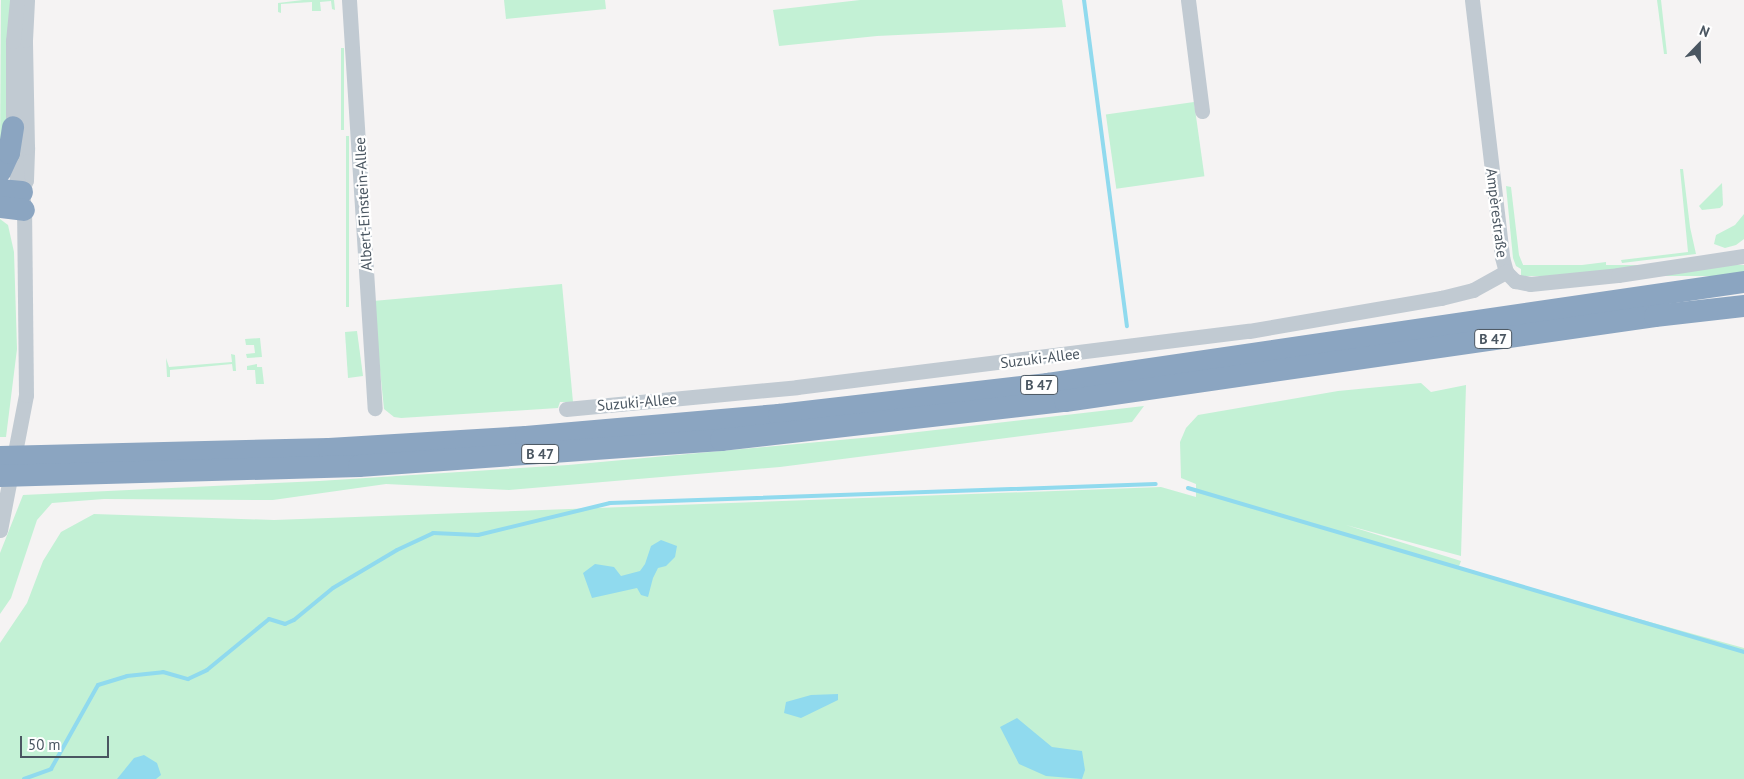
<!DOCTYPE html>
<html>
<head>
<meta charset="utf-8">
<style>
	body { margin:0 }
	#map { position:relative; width:1744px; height:779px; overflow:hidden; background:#f5f3f3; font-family:"PT Sans",sans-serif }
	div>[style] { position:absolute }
	.green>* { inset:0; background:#c3f1d5; transform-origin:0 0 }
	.water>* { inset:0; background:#90daee }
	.stream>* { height:4px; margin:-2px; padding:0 2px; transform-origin:2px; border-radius:2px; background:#90daee }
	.minor>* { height:15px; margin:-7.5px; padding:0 7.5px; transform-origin:7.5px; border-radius:7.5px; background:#c1cad2 }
	.highway>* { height:22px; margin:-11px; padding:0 11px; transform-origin:11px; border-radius:11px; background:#8ba5c1 }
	span { translate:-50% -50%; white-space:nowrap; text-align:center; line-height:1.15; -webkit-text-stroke:4.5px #fff; paint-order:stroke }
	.shield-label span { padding:1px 4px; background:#fff; border:1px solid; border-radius:4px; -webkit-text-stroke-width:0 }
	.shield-label { font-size:14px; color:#4a5661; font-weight:700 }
	.street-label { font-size:15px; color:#4a5661 }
	.north { position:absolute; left:1674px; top:20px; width:50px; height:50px; -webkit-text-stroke:4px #fff; paint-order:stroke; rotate:22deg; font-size:14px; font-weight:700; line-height:20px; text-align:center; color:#4a5661 }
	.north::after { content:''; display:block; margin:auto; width:18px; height:22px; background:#4a5661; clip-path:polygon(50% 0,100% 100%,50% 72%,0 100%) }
	.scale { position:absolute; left:20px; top:736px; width:89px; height:22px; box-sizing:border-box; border:2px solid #4a5661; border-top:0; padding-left:6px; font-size:15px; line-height:18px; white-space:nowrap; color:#4a5661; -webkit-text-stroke:4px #fff; paint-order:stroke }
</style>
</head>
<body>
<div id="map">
	<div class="green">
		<div style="clip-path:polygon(1px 0,12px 0,7px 114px,0 158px)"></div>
		<div style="clip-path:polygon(303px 0,334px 0,335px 10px,332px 9px,331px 1px,320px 2px,321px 11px,312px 11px,312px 2px,281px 4px,281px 13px,278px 12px,278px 3px)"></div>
		<div style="clip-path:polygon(504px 0,605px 0,606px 9px,506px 19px)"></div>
		<div style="clip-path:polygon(860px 0,1062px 0,1066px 27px,877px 36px,779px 46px,773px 10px)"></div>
		<div style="clip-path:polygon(1657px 0,1661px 0,1667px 54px,1664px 54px)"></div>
		<div style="left:341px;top:48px;width:3px;height:82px"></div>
		<div style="left:1194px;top:102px;width:75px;height:89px;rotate:82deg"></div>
		<div style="left:346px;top:136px;width:3px;height:171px"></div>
		<div style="clip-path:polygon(1680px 169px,1683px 169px,1690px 227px,1696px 254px,1622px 263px,1621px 260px,1688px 252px)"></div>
		<div style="clip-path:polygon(1722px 183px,1723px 205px,1720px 208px,1702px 210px,1699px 206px)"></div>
		<div style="clip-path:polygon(1506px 186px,1511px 187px,1519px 255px,1526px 272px,1606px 262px,1606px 265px,1534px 275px,1526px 272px,1516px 266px,1513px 258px)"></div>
		<div style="clip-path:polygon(1744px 214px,1744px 239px,1736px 245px,1725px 248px,1714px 244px,1716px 235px,1735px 225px)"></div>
		<div style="clip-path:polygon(0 219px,8px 225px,14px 252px,17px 349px,6px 437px,0 437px)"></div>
		<div style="left:1744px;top:265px;width:11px;height:223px;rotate:90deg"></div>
		<div style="clip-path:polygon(562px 284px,573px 402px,560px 402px,558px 408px,401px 418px,394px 417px,384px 409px,373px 301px)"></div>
		<div style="clip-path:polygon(357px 331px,363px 376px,348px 378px,345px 332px)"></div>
		<div style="clip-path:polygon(260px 338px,262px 357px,247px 358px,246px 354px,255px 353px,254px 345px,246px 345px,245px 339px)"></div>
		<div style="clip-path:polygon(231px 354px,235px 355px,236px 371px,233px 371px,232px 364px,170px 370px,170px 377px,167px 377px,166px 358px,169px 367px,232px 362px)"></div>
		<div style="clip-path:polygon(257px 364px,257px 367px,262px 367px,264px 384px,256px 384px,255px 370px,247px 370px,247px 366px)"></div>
		<div style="clip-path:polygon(1421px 383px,1431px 392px,1466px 385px,1461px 556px,1346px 525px,1461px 561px,1458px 569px,1744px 648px,1744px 779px,0 779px,0 643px,27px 603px,43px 561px,61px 532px,94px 514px,274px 520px,1161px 487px,1196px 497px,1196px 484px,1181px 478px,1180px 442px,1186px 428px,1198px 415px,1338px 391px)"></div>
		<div style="clip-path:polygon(1144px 406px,1132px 422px,780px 467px,509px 490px,386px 484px,273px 500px,104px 499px,52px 503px,37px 520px,11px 598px,0 614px,0 553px,23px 495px,319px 481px,568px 465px,883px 436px)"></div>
	</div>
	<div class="water">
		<div style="clip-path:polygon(661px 540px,677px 546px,675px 557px,666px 566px,658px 568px,653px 578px,648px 597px,641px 595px,637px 588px,592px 598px,583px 573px,595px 564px,614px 567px,621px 576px,640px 571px,645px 564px,651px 546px)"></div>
		<div style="clip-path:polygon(838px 694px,838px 700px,801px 718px,784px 713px,786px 702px,811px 695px)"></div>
		<div style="clip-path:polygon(1017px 718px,1052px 747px,1082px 751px,1085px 770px,1082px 779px,1046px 776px,1019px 764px,1000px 727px)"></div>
		<div style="clip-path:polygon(144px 755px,157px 763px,161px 775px,156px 779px,117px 779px,134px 758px)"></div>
	</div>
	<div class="stream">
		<div style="left:1084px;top:0;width:329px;rotate:82.5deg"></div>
		<div style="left:1188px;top:488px;width:580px;rotate:16.43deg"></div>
		<div style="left:24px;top:779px;width:29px;rotate:-20deg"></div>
		<div style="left:51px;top:769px;width:96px;rotate:-60.8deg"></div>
		<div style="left:98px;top:685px;width:30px;rotate:-17deg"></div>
		<div style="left:127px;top:676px;width:36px;rotate:-6deg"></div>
		<div style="left:163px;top:672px;width:26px;rotate:16deg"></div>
		<div style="left:188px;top:679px;width:21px;rotate:-25deg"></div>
		<div style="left:207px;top:670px;width:80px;rotate:-39.4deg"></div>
		<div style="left:269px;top:619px;width:17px;rotate:17deg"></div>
		<div style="left:285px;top:624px;width:10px;rotate:-24deg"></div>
		<div style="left:294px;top:620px;width:50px;rotate:-39.4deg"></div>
		<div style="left:333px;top:588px;width:74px;rotate:-30.7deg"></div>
		<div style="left:397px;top:550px;width:40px;rotate:-25deg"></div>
		<div style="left:433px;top:533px;width:45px;rotate:2.5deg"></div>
		<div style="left:478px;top:535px;width:136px;rotate:-13.6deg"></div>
		<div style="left:610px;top:503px;width:546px;rotate:-1.99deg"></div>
	</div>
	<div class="minor">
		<div style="left:349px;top:0;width:409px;rotate:86.4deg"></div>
		<div style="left:1188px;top:0;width:112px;rotate:82.8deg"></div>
		<div style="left:1472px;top:0;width:259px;rotate:83.3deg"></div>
		<div style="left:1502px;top:257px;width:16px;rotate:75deg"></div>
		<div style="left:1506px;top:272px;width:13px;rotate:45deg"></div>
		<div style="left:1515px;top:281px;width:15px;rotate:11deg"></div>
		<div style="left:1530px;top:284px;width:88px;rotate:-5.8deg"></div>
		<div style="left:1618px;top:275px;width:127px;rotate:-8.6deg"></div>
		<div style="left:24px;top:185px;width:5px;rotate:-68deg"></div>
		<div style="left:26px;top:180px;width:33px;rotate:-88deg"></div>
		<div style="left:27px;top:147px;width:107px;rotate:-91.1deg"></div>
		<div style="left:25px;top:40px;width:40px;rotate:-87.1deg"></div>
		<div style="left:566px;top:409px;width:232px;rotate:-5.4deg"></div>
		<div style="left:797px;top:387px;width:455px;rotate:-7.1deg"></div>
		<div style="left:1249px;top:331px;width:195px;rotate:-9.8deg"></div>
		<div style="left:1441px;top:298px;width:33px;rotate:-14deg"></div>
		<div style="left:1473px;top:290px;width:38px;rotate:-29deg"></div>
		<div style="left:0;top:530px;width:137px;rotate:-79.1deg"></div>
		<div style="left:26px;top:395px;width:185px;rotate:-90.6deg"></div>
		<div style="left:24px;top:210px;width:18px;rotate:-96deg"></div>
		<div style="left:22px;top:192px;width:12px;rotate:-114deg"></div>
		<div style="left:17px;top:181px;width:54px;rotate:-94.2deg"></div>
		<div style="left:13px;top:127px;width:86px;rotate:-90deg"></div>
		<div style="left:13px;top:41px;width:41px;rotate:-84.4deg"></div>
	</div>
	<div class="highway">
		<div style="left:0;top:172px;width:21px;rotate:-65deg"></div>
		<div style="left:9px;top:153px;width:26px;rotate:-81deg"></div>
		<div style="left:0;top:190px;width:22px;rotate:5deg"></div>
		<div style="left:0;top:207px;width:24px;rotate:7deg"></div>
		<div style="left:0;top:457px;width:329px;rotate:-1.4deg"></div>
		<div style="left:329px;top:449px;width:197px;rotate:-3.5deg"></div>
		<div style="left:526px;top:437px;width:254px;rotate:-5deg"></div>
		<div style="left:779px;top:415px;width:271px;rotate:-6.6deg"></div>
		<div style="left:1048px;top:384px;width:703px;rotate:-8.34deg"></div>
		<div style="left:0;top:476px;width:359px;rotate:-1.6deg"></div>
		<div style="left:359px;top:466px;width:363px;rotate:-4.1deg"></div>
		<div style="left:721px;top:440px;width:346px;rotate:-6.5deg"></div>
		<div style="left:1065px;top:401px;width:596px;rotate:-8.2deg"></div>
		<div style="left:1655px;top:316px;width:90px;rotate:-6.4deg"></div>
	</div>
	<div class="shield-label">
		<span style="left:1493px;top:339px">B 47</span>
		<span style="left:1039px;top:385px">B 47</span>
		<span style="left:540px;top:454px">B 47</span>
	</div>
	<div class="street-label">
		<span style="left:363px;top:204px;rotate:-93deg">Albert-Einstein-Allee</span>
		<span style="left:1497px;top:213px;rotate:83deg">Ampèrestraße</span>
		<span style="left:1040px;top:358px;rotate:-7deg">Suzuki-Allee</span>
		<span style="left:637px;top:402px;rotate:-5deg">Suzuki-Allee</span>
	</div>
	<div class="north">N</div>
	<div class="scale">50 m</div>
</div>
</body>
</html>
